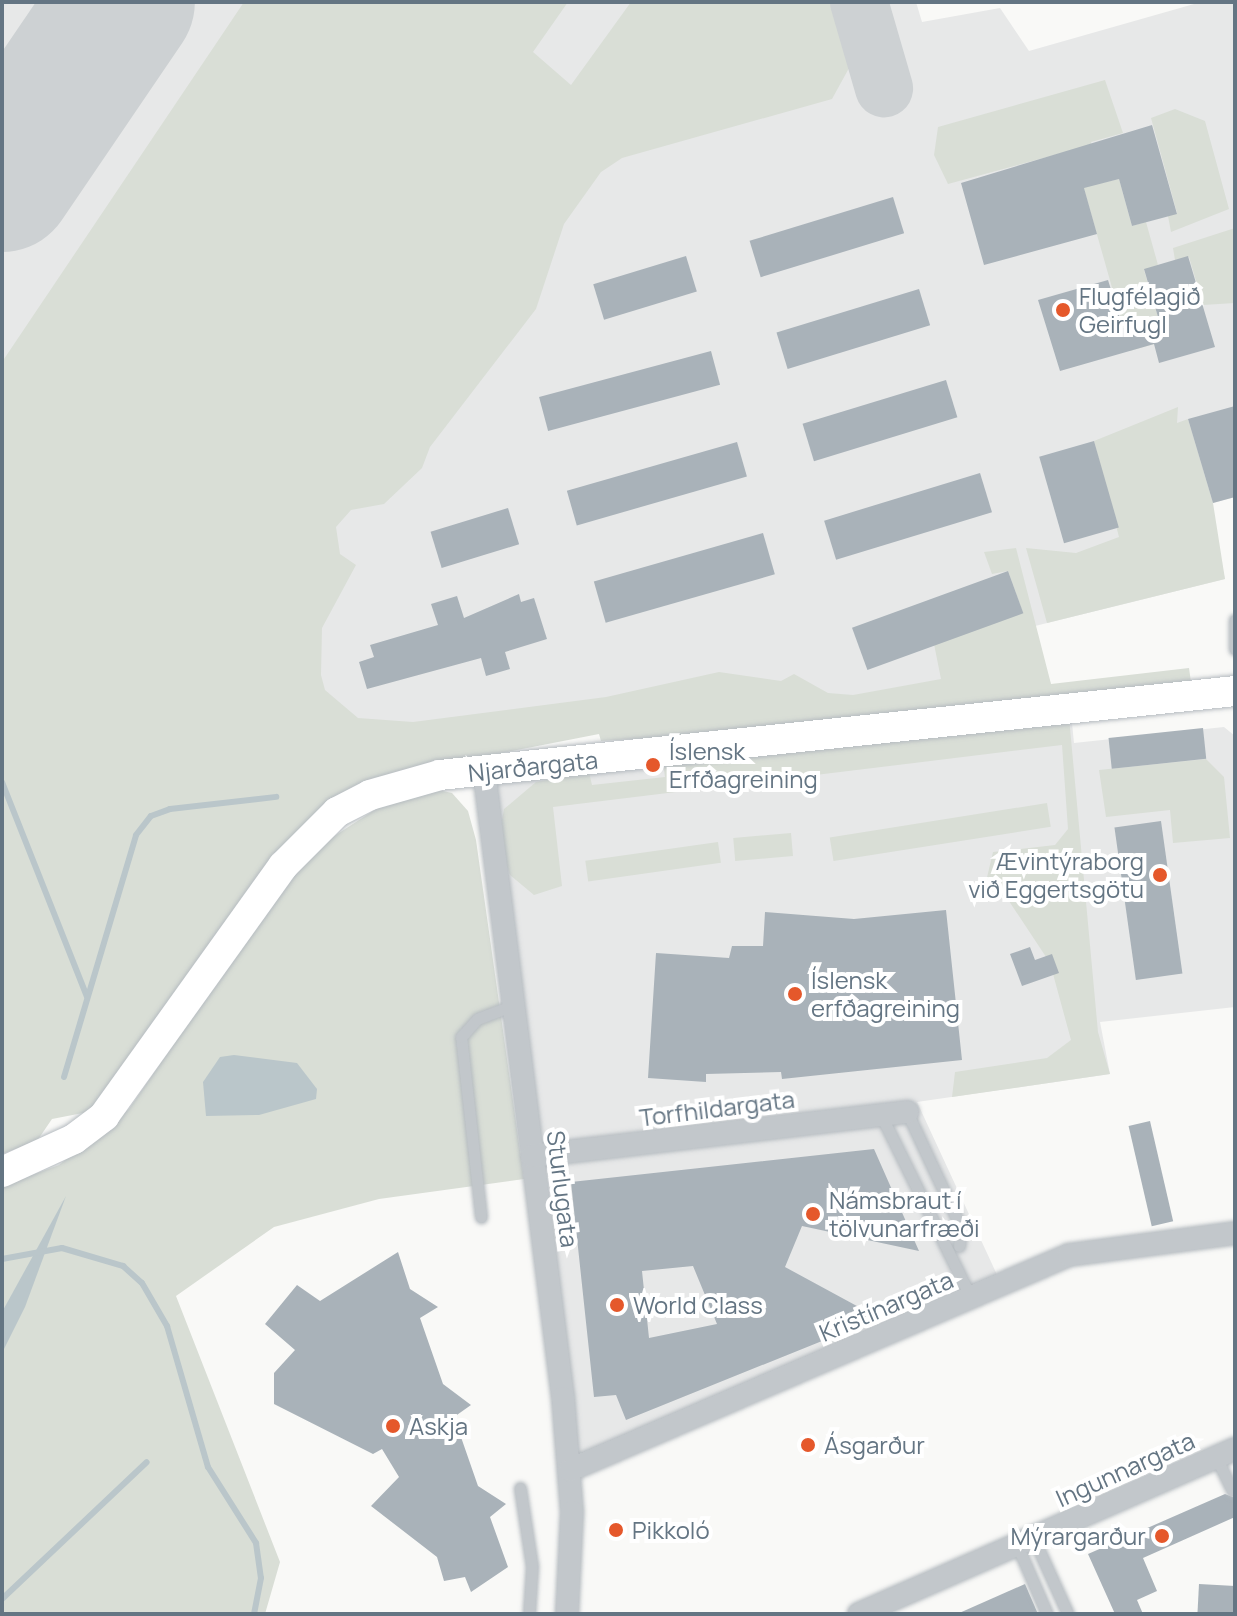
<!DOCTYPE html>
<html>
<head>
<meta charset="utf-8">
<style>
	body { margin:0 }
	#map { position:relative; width:1237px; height:1616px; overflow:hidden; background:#f9f9f7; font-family:Manrope,sans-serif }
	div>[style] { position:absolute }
	.built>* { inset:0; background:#e7e8e8 }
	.green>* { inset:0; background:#d9ded6; transform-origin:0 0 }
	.water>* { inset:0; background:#bac6ca }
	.stream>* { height:6px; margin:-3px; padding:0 3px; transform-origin:3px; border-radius:3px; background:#bac6ca }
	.taxiway>* { height:58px; margin:-29px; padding:0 29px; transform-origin:29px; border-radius:29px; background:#cdd1d3 }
	.runway>* { height:144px; margin:-72px; padding:0 72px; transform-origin:72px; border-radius:72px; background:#cdd1d3 }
	.building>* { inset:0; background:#a9b2b9; transform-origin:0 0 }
	.roads { filter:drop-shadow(0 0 2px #b5bbc0) drop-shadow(0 0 2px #b5bbc0) }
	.service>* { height:11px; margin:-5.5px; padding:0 5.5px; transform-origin:5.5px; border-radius:5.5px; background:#c2c7cb }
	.minor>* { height:22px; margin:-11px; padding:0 11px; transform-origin:11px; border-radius:11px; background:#c2c7cb }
	.secondary>* { height:30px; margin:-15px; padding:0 15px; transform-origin:15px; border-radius:15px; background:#fff }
	.dots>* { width:22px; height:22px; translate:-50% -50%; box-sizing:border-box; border:4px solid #fff; border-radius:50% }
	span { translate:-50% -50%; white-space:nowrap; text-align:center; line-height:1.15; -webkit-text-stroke:8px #fff; paint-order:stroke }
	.poi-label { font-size:24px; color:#647583 }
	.left { translate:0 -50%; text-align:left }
	.right { translate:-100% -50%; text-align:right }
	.street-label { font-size:24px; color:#647583 }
	.frame { position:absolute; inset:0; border:4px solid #647583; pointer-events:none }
</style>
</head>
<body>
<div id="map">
	<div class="built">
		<div style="clip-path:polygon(2px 2px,916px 2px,922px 22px,1000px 8px,1029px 51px,1201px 2px,1235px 2px,1235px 497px,1213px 503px,1211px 519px,1225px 579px,1031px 627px,1051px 684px,409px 749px,301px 808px,2px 1126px)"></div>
		<div style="clip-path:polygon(1071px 713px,1074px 743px,1224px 727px,1235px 736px,1235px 1007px,1100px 1022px,1110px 1074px,917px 1102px,999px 1279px,574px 1457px,491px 776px)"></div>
	</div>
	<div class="green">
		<div style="clip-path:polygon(244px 2px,568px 2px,533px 52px,571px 85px,631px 2px,837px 2px,854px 59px,832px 99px,622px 158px,601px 172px,564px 224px,536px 309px,430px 447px,422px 468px,384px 504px,351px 510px,336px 527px,340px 554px,356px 565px,322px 628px,321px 675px,325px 690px,358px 718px,413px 722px,606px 697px,719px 672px,781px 681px,794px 674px,828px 693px,853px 695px,941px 679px,933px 639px,1023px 613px,1008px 571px,992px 574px,984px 552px,1016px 548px,1051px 684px,1189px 668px,1191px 682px,669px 737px,601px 741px,599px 734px,374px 778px,326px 805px,275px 853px,120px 1078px,88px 1112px,52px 1119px,37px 1141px,2px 1154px,2px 362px)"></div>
		<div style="clip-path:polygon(1105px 80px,1123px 133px,1091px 142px,1102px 183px,1119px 179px,1132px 226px,1146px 222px,1158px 265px,1144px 270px,1158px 317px,1154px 344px,1130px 351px,1073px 150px,948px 184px,934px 155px,938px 127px)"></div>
		<div style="clip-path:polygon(1175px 109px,1205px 121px,1229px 209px,1171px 232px,1168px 216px,1177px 213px,1151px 118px)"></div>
		<div style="clip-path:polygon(1235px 228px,1235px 303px,1203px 305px,1189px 257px,1175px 260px,1173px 248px)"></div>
		<div style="clip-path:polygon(1178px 407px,1177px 423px,1188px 419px,1213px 503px,1225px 579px,1047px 623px,1026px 548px,1076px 553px,1119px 537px,1094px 441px)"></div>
		<div style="clip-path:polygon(1069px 717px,1098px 1032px,1110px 1074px,952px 1097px,955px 1072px,1047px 1058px,1071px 1040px,1050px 963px,1007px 898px,984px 890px,993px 852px,1055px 845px,1068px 829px,1062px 745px,553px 807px,562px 886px,534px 895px,510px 875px,498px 840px,504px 809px,536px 782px,589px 772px,592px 785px,665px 777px,663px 763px)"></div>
		<div style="clip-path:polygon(1206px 759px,1224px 777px,1230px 838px,1173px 843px,1170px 810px,1106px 817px,1099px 770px)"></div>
		<div style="clip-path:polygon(434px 789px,452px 793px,468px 811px,476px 840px,524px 1179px,379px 1199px,274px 1227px,176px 1296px,280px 1562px,265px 1614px,2px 1614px,2px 1186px,59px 1165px,129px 1109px,292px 872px,316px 848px,376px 809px)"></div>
		<div style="left:1047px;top:803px;width:24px;height:220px;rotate:81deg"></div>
		<div style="left:791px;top:833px;width:23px;height:58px;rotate:85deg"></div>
		<div style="left:718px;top:842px;width:21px;height:134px;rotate:82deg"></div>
	</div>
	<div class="water">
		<div style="clip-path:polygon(234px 1055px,297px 1063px,317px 1089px,316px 1099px,259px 1115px,206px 1116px,203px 1082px,220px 1057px)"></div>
		<div style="clip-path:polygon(66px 1196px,25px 1307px,2px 1353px,2px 1312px)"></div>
	</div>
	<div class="stream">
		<div style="left:2px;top:782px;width:231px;rotate:68.4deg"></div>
		<div style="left:64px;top:1077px;width:252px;rotate:-73.4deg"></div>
		<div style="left:136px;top:835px;width:24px;rotate:-52deg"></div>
		<div style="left:151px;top:816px;width:20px;rotate:-20deg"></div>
		<div style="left:170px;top:809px;width:107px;rotate:-6.5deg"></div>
		<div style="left:2px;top:1259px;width:61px;rotate:-10.4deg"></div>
		<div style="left:62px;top:1248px;width:64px;rotate:16.4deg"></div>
		<div style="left:123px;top:1266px;width:25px;rotate:42deg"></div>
		<div style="left:142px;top:1283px;width:50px;rotate:59.8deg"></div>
		<div style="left:167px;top:1326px;width:147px;rotate:73.8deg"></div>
		<div style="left:208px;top:1467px;width:90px;rotate:57.7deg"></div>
		<div style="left:256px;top:1543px;width:35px;rotate:82deg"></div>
		<div style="left:261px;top:1578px;width:37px;rotate:101deg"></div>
		<div style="left:2px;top:1599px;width:199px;rotate:-43.4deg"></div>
	</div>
	<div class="taxiway">
		<div style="left:859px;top:2px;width:90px;rotate:73.8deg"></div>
	</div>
	<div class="runway">
		<div style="left:2px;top:180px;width:215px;rotate:-55.8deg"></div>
	</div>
	<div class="building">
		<div style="clip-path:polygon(1152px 125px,1177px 214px,1132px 226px,1119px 179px,1084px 188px,1097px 234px,984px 265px,961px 183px)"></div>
		<div style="left:893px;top:197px;width:38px;height:150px;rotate:73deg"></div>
		<div style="left:686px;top:256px;width:37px;height:97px;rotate:73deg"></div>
		<div style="clip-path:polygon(1188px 256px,1215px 347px,1159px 363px,1154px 344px,1060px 371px,1038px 300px,1108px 280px,1123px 328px,1158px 317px,1144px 269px)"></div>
		<div style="left:919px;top:289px;width:38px;height:149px;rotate:73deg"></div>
		<div style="left:711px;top:351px;width:35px;height:178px;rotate:75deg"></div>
		<div style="left:946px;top:380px;width:39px;height:150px;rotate:73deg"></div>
		<div style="clip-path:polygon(1235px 406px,1235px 497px,1213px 503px,1188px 419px)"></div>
		<div style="left:1094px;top:441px;width:90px;height:57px;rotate:74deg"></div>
		<div style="left:737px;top:442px;width:36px;height:177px;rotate:74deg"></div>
		<div style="left:980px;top:473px;width:41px;height:163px;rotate:73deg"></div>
		<div style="left:508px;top:508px;width:38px;height:81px;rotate:73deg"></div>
		<div style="left:763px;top:533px;width:43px;height:176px;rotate:74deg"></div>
		<div style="left:1008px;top:571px;width:45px;height:166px;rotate:70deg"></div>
		<div style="clip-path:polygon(519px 594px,521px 602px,534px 598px,547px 639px,505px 652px,510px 669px,486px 676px,481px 658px,367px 689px,359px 662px,374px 657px,370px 645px,438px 625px,431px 604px,457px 596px,464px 618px)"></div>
		<div style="left:1203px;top:728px;width:31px;height:95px;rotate:84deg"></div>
		<div style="left:1161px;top:821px;width:154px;height:47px;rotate:82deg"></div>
		<div style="clip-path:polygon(946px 910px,962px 1060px,782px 1079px,781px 1072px,706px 1074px,706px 1082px,648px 1078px,656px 953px,729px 958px,732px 946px,763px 946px,765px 912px,854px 919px)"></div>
		<div style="clip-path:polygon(1030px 947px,1035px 960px,1052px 954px,1059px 973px,1022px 986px,1010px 954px)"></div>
		<div style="left:1150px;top:1121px;width:103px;height:22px;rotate:77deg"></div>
		<div style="clip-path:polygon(evenodd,874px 1149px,919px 1251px,802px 1226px,785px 1267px,879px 1318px,626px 1420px,616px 1395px,594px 1397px,571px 1182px,874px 1149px,693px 1266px,717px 1324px,649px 1338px,642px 1271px,693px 1266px)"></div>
		<div style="clip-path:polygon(398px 1252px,410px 1289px,438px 1307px,420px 1318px,443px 1384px,471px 1405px,454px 1417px,478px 1486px,506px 1504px,490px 1517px,508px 1567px,471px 1592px,465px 1577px,444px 1581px,437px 1557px,371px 1506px,399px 1477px,382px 1449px,373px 1454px,274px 1404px,274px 1373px,295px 1350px,265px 1324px,297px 1285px,320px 1301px)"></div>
		<div style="clip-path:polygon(1225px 1494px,1235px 1498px,1235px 1517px,1143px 1558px,1157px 1591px,1137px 1600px,1143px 1614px,1115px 1614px,1088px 1554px)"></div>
		<div style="clip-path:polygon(1025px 1584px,1038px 1614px,957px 1614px)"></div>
		<div style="left:1199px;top:1584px;width:36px;height:30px;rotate:3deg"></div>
	</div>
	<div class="roads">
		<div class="service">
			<div style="left:1235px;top:620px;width:29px;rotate:90deg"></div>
			<div style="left:907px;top:1112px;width:128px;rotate:65deg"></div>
			<div style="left:961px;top:1228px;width:18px;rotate:96deg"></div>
			<div style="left:881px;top:1115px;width:204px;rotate:63.8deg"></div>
			<div style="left:481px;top:1217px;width:181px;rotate:-96.3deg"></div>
			<div style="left:461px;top:1037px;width:24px;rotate:-48deg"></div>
			<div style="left:477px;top:1019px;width:39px;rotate:-21deg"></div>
			<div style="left:1216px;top:1457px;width:37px;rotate:64deg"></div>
			<div style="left:520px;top:1488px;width:79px;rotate:81.3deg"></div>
			<div style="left:532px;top:1566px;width:48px;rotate:93.6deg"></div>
			<div style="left:1033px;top:1537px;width:85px;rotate:65.6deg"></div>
			<div style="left:1017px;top:1545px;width:75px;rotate:66.5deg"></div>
		</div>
		<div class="minor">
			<div style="left:484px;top:771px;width:632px;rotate:82.82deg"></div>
			<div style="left:563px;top:1398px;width:114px;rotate:85.5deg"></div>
			<div style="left:572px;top:1512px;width:102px;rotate:92.8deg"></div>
			<div style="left:532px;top:1156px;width:378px;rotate:-6.7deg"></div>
			<div style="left:570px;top:1470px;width:543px;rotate:-23.31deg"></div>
			<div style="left:1069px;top:1255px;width:167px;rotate:-7.5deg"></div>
			<div style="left:859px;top:1614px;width:411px;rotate:-23.7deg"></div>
		</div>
		<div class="secondary">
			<div style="left:2px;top:1172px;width:79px;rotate:-24.6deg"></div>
			<div style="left:74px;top:1139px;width:38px;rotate:-37deg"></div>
			<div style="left:104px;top:1116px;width:307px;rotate:-54.4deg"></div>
			<div style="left:283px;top:866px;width:76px;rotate:-45deg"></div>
			<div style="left:337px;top:812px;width:37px;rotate:-27deg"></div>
			<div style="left:370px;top:795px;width:73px;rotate:-15.9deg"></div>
			<div style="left:440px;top:775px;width:799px;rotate:-6.03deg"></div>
		</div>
	</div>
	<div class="dots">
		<div style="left:1063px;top:310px;background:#e5582b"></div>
		<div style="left:653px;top:765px;background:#e5582b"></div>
		<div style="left:1160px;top:875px;background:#e5582b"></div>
		<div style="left:795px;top:994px;background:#e5582b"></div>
		<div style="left:813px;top:1214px;background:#e5582b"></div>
		<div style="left:617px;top:1305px;background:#e5582b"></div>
		<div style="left:393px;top:1426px;background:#e5582b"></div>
		<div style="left:808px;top:1445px;background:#e5582b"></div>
		<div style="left:616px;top:1530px;background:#e5582b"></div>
		<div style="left:1162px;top:1536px;background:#e5582b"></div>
	</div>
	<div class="poi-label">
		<span class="left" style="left:1079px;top:310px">Flugfélagið<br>Geirfugl</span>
		<span class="left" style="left:669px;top:765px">Íslensk<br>Erfðagreining</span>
		<span class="right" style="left:1144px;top:875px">Ævintýraborg<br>við Eggertsgötu</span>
		<span class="left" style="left:811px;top:994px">Íslensk<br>erfðagreining</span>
		<span class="left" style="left:829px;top:1214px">Námsbraut í<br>tölvunarfræði</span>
		<span class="left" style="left:633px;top:1305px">World Class</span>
		<span class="left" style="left:409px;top:1426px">Askja</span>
		<span class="left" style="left:824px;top:1445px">Ásgarður</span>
		<span class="left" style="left:632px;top:1530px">Pikkoló</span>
		<span class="right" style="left:1146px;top:1536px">Mýrargarður</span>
	</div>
	<div class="street-label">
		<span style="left:533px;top:766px;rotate:-6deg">Njarðargata</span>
		<span style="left:717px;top:1108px;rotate:-7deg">Torfhildargata</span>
		<span style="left:563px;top:1189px;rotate:83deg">Sturlugata</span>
		<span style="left:886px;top:1306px;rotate:-23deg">Kristínargata</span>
		<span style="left:1125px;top:1469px;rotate:-24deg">Ingunnargata</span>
	</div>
	<div class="frame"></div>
</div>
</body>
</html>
